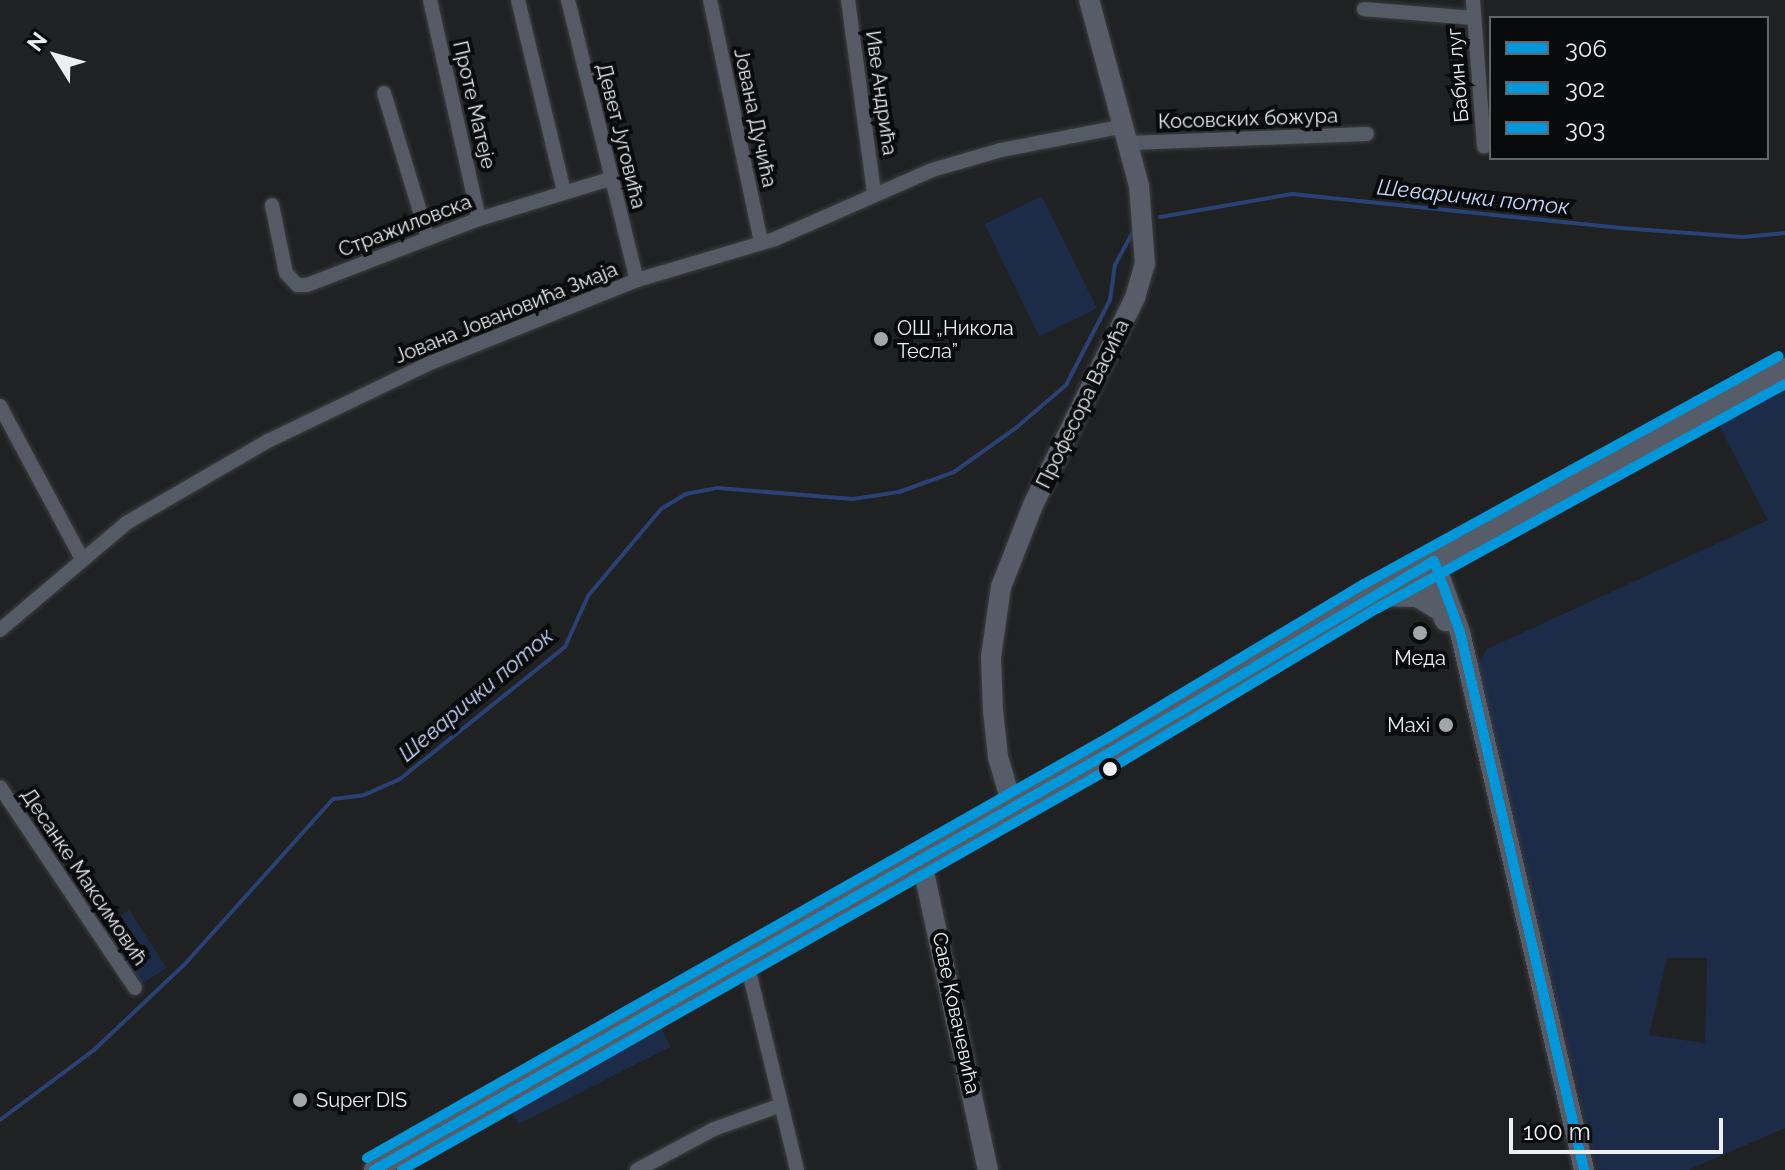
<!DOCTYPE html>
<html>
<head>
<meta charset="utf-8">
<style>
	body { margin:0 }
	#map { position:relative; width:1785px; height:1170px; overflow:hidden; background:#1f2123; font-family:Raleway,sans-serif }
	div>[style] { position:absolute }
	.green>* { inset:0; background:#1c2b47; transform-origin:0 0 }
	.stream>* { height:4px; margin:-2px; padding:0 2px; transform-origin:2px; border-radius:2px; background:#294174 }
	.roads { filter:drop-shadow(0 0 2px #3d3e3f) drop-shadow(0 0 2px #3d3e3f) }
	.street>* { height:14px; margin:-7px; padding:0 7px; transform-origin:7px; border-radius:7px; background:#555b65 }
	.secondary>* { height:20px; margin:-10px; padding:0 10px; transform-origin:10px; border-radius:10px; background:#565d69 }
	.bus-1>* { height:10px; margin:-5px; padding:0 5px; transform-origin:5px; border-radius:5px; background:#0098da }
	.bus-2>* { height:10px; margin:-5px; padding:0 5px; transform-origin:5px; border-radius:5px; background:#0098da }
	.bus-3>* { height:10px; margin:-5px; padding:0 5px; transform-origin:5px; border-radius:5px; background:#0098da }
	.dots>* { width:22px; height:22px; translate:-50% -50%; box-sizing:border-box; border:4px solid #090a0c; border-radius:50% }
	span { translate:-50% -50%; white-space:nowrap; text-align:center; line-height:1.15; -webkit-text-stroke:8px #090a0c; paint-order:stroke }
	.street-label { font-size:20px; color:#edeef1 }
	.poi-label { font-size:20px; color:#edeef1 }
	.left { translate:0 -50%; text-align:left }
	.right { translate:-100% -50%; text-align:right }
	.water-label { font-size:22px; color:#c6d8fb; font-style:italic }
	.legend { position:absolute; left:1489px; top:16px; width:280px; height:144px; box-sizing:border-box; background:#090a0c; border:2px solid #646568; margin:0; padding:10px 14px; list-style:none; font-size:24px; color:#edeef1 }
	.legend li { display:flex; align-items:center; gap:16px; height:40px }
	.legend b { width:40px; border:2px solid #646568 }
	.north { position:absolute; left:16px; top:16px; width:80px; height:80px; -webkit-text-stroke:6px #090a0c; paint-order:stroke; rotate:307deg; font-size:22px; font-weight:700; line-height:32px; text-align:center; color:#edeef1 }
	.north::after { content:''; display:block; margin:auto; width:28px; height:36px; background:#edeef1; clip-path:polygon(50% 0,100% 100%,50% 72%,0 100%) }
	.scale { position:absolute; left:1509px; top:1118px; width:214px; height:36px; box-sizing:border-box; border:4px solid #edeef1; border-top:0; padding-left:10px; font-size:24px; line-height:28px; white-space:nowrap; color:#edeef1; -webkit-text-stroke:6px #090a0c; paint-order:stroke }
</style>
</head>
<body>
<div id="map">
	<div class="green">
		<div style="left:1042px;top:196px;width:125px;height:64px;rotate:64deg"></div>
		<div style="clip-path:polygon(evenodd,1785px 380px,1785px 1128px,1688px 1170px,1597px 1170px,1477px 666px,1487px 649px,1768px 520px,1716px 420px,1785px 380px,1667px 958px,1707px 958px,1705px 1043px,1649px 1035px,1667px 958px)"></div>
		<div style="left:129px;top:910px;width:69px;height:35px;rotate:57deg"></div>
		<div style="left:657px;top:1020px;width:30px;height:171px;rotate:63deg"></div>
	</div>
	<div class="stream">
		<div style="left:1160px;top:217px;width:134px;rotate:-9.9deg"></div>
		<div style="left:1292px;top:194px;width:331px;rotate:5.9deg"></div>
		<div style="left:1621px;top:228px;width:122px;rotate:4.2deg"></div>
		<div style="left:1743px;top:237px;width:42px;rotate:-5.4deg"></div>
		<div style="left:0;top:1120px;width:117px;rotate:-36.7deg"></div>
		<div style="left:94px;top:1050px;width:124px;rotate:-43.4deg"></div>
		<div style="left:184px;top:965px;width:223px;rotate:-48.1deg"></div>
		<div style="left:333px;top:799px;width:31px;rotate:-7deg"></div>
		<div style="left:364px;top:795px;width:39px;rotate:-24deg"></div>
		<div style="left:400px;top:779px;width:211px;rotate:-38.7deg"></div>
		<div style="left:565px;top:647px;width:56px;rotate:-65.7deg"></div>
		<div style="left:588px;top:596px;width:114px;rotate:-50deg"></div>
		<div style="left:661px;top:509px;width:29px;rotate:-31deg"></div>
		<div style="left:686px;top:494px;width:32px;rotate:-11deg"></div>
		<div style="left:717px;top:488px;width:136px;rotate:4.6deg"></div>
		<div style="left:853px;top:499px;width:47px;rotate:-8.7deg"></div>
		<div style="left:899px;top:492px;width:59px;rotate:-20deg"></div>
		<div style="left:954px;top:472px;width:77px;rotate:-35.5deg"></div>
		<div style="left:1017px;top:427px;width:65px;rotate:-40.6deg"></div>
		<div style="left:1066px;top:385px;width:96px;rotate:-62.6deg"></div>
		<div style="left:1110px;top:300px;width:35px;rotate:-82deg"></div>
		<div style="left:1115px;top:265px;width:42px;rotate:-61.6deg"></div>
	</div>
	<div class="roads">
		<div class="street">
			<div style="left:430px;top:0;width:224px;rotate:77.4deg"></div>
			<div style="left:518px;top:0;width:196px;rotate:76.5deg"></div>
			<div style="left:568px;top:0;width:288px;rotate:76.2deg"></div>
			<div style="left:710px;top:0;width:248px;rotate:78.1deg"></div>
			<div style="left:848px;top:0;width:194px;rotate:82.3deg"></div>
			<div style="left:1473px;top:0;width:147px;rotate:85.7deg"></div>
			<div style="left:1364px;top:9px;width:109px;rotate:4.7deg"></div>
			<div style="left:384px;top:93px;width:152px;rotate:73.1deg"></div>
			<div style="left:1130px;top:143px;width:237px;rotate:-2.2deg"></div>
			<div style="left:272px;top:205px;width:69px;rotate:78.4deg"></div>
			<div style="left:286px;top:273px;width:16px;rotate:47deg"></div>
			<div style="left:297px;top:285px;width:10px"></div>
			<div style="left:307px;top:285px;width:184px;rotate:-21deg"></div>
			<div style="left:479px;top:219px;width:137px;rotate:-17deg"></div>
			<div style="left:0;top:406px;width:174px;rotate:61.8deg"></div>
			<div style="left:0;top:630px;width:167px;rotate:-40.2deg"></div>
			<div style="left:128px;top:522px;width:162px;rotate:-30.1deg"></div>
			<div style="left:268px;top:441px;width:178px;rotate:-25.7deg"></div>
			<div style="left:428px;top:364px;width:225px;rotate:-21.9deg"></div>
			<div style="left:637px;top:280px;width:144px;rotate:-16.5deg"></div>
			<div style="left:775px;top:239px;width:171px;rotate:-23.7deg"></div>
			<div style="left:932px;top:170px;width:72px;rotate:-16.2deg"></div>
			<div style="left:1001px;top:150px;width:126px;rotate:-11deg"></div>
			<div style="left:0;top:787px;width:242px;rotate:56.1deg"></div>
			<div style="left:746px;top:959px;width:217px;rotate:76.4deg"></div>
			<div style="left:637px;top:1170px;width:87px;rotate:-28deg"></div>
			<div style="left:714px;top:1129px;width:71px;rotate:-19.7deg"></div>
		</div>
		<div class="secondary">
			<div style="left:1434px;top:561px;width:76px;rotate:69.9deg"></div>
			<div style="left:1460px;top:632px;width:552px;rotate:77.02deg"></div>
			<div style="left:1422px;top:567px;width:59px;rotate:66.9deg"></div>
			<div style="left:1375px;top:596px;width:42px;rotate:1.4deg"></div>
			<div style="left:1417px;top:597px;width:29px;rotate:31deg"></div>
			<div style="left:1013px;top:808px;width:53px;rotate:-106.4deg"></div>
			<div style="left:998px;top:757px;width:47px;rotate:-96.1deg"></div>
			<div style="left:993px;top:710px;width:53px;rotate:-92.2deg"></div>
			<div style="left:991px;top:657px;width:71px;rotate:-81.9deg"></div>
			<div style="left:1001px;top:587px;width:88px;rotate:-68.7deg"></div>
			<div style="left:1033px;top:505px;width:231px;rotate:-63.8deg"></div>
			<div style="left:1135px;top:298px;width:35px;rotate:-74deg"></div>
			<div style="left:1145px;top:264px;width:78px;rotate:-94.4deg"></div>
			<div style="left:1139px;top:186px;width:193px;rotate:-105deg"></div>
			<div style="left:921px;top:858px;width:319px;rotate:77.9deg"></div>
			<div style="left:374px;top:1170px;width:853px;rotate:-29.57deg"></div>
			<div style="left:1116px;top:749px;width:297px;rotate:-31deg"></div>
			<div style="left:1371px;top:596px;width:473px;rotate:-28.8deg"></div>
		</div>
	</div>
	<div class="bus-1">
		<div style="left:374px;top:1170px;width:853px;rotate:-29.57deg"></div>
		<div style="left:1116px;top:749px;width:369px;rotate:-30.6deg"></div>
		<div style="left:1434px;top:561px;width:76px;rotate:69.9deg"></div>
		<div style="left:1460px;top:632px;width:552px;rotate:77.02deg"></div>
	</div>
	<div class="bus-2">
		<div style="left:402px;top:1170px;width:829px;rotate:-29.56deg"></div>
		<div style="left:1123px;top:761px;width:297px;rotate:-31deg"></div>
		<div style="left:1378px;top:608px;width:465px;rotate:-28.8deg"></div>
	</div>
	<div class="bus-3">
		<div style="left:367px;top:1158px;width:853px;rotate:-29.57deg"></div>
		<div style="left:1109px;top:737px;width:297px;rotate:-31deg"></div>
		<div style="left:1364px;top:584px;width:473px;rotate:-28.8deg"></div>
	</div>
	<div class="dots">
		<div style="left:881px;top:339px;background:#a5a6a9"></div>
		<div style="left:1420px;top:633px;background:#a5a6a9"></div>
		<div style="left:1446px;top:725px;background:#a5a6a9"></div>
		<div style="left:1110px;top:769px;background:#edeef1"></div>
		<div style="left:300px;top:1100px;background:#a5a6a9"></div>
	</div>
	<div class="street-label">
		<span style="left:1458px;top:75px;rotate:-95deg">Бабин луг</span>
		<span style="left:881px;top:93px;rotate:82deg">Иве Андрића</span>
		<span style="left:474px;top:105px;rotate:77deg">Проте Матеје</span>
		<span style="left:755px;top:118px;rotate:78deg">Јована Дучића</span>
		<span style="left:1248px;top:119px;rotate:-2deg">Косовских божура</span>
		<span style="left:621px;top:136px;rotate:76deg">Девет Југовића</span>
		<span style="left:405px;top:226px;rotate:-21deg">Стражиловска</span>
		<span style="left:506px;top:313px;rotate:-22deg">Јована Јовановића Змаја</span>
		<span style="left:1083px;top:404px;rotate:-64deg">Професора Васића</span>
		<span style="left:84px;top:877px;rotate:56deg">Десанке Максимовић</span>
		<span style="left:956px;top:1013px;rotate:78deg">Саве Ковачевића</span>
	</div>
	<div class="poi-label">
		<span class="left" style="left:897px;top:340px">ОШ „Никола<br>Тесла”</span>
		<span style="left:1420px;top:658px">Меда</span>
		<span class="right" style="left:1430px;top:725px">Maxi</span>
		<span class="left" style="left:316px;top:1100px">Super DIS</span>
	</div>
	<div class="water-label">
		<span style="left:1473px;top:197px;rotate:6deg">Шеварички поток</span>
		<span style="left:476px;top:695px;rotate:-40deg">Шеварички поток</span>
	</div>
	<ul class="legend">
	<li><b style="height:10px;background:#0098da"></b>306</li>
	<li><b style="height:10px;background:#0098da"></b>302</li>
	<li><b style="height:10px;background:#0098da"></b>303</li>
	</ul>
	<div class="north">N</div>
	<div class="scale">100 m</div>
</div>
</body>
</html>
